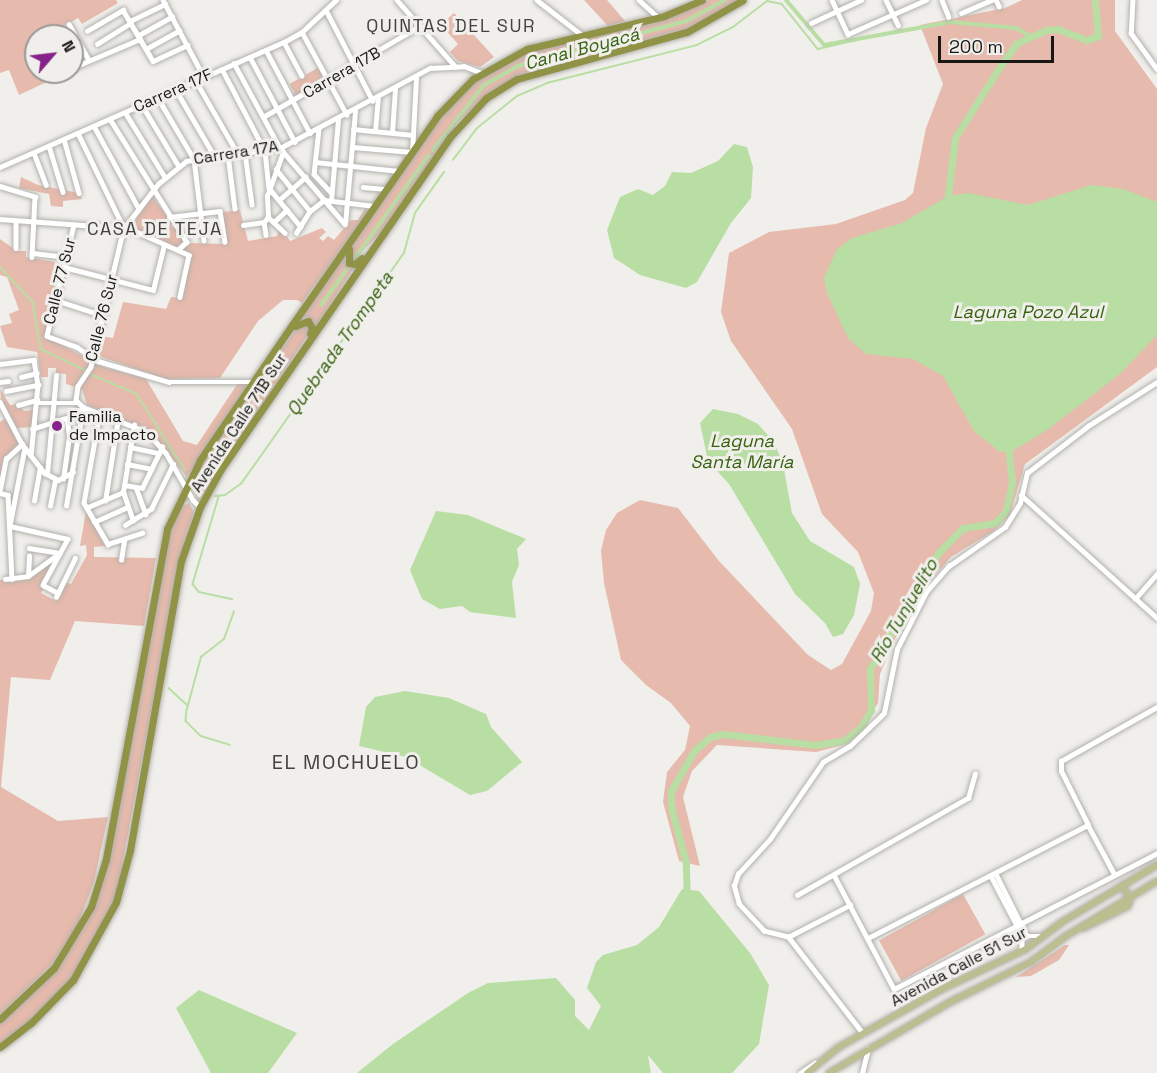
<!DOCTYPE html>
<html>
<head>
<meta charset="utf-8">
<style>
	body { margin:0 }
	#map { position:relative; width:1157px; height:1073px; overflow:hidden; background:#f0efeb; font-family:"Space Grotesk",sans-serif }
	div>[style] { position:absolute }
	.green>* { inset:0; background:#e6baac; transform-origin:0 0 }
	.water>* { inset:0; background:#b9dea3 }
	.stream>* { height:1.5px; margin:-0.75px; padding:0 0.75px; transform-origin:0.75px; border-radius:0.75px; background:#b9dea3 }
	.canal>* { height:4px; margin:-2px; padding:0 2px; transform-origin:2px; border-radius:2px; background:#b9dea3 }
	.river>* { height:7px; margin:-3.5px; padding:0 3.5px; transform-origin:3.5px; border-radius:3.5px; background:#b9dea3 }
	.roads { filter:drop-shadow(0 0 2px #b2b1ad) drop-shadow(0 0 2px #b2b1ad) }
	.minor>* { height:4.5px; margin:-2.25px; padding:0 2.25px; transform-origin:2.25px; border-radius:2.25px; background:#fff }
	.major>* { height:6px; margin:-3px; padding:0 3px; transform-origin:3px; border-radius:3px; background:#bcbe8f }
	.highway>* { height:7px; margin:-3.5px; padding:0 3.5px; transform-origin:3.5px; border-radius:3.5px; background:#909245 }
	.dots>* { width:16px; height:16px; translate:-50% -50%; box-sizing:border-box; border:3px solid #f0efeb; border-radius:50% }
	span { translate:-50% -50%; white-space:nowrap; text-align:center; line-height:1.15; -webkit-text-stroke:6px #f0efeb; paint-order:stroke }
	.street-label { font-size:16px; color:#181716 }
	.poi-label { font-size:16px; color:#181716 }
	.left { translate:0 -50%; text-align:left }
	.neighbourhood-label { font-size:18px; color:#43423f; letter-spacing:1.5px }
	.water-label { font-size:18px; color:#376210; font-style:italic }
	.quarter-label { font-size:20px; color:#43423f; letter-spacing:1.5px }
	.north { position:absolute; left:24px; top:24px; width:60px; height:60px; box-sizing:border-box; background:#f0efeb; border:2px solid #9a9996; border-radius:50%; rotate:62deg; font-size:16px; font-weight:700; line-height:24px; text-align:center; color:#181716 }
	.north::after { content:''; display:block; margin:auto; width:21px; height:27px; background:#86238b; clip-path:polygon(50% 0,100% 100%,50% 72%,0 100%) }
	.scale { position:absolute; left:938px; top:36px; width:116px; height:27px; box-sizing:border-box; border:3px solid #181716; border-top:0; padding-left:8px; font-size:18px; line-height:21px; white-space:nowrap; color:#181716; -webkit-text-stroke:4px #f0efeb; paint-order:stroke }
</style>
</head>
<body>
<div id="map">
	<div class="green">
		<div style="clip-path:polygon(0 0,116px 0,118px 3px,82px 24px,78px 18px,47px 36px,36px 36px,36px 72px,66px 73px,19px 95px,9px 70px,0 73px)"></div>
		<div style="clip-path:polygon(584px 0,607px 0,625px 21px,608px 26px)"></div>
		<div style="clip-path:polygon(708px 0,740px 0,689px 28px,531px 71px,487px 94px,458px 122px,383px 230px,352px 262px,348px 254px,363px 230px,439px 119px,483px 75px,524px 53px,666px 18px)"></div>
		<div style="clip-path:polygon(1022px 0,1115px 0,1115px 31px,1157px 89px,1157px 367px,1025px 464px,1010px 515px,995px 530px,951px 557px,929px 582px,898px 632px,880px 674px,878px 703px,861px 730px,843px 745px,816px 752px,717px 745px,692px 771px,683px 797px,700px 866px,679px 861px,663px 802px,667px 772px,685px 750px,690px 726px,671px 703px,646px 685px,621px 660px,604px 583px,601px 551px,606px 530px,617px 513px,640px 500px,678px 508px,719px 561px,808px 655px,831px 670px,842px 664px,871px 611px,874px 593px,858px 552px,822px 514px,792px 429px,731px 341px,721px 312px,729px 253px,769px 232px,836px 224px,905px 200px,913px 193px,926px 128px,943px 84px,920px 25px,1005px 8px)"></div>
		<div style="clip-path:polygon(454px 13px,494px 57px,480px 67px,458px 61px,450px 52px,458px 44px,441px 25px)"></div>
		<div style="left:319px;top:67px;width:16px;height:34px;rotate:60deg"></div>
		<div style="clip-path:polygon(21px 177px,38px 185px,79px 193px,82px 199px,63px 201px,63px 207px,51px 206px,49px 194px,19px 188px)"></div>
		<div style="clip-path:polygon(152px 196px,185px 241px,176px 248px,131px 227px)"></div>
		<div style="clip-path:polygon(365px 209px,368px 211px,302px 303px,297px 300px,283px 300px,258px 321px,220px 378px,165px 379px,96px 355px,100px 336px,113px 338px,123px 302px,166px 309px,171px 297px,180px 298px,192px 256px,182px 251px,191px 243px,227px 244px,223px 212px,240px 210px,248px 241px,277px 236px,280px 227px,290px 241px,322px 228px,326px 232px,319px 238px,323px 241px,328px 236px,334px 240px,351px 220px,358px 220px)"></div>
		<div style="clip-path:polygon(0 239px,17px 251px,26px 251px,26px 257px,61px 263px,45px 336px,103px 367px,146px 379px,183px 441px,197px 445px,238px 383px,248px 384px,187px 477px,149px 430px,87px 405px,82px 389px,66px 384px,66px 374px,56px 373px,56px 368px,48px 368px,48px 377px,41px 377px,37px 352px,7px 347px,0 326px,12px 323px,9px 314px,19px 310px,7px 277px,0 275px)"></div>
		<div style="clip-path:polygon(343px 258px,348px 266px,355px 266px,316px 326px,309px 317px,301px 317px)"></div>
		<div style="clip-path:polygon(310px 324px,309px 333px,199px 500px,189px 485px,195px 473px,299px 325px)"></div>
		<div style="clip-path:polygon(0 389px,10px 405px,17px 404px,24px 411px,34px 410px,31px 427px,17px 428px,1px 398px)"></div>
		<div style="clip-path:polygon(6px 418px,20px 444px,4px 457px,0 479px,0 422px)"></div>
		<div style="clip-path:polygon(189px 503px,194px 512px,180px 556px,116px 898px,75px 974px,37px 1015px,0 1043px,0 1023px,61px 965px,97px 899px,115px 823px,161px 562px,179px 508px)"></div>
		<div style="clip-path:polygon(86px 511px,105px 546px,94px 547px,94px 557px,156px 558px,144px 626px,75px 621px,50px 680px,11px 677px,1px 787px,58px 821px,108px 817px,94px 882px,78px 924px,51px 965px,0 1014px,0 580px,30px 576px,59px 557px,41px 593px,56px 601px,65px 582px,71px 584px,87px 555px,86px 545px,80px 546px)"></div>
		<div style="left:963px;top:894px;width:46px;height:96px;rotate:61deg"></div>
		<div style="clip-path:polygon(1065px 945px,1069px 945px,1059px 960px,1031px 976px,1016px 977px)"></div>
	</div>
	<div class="water">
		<div style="clip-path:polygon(734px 144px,747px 147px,753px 167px,751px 198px,731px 223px,697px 282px,686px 288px,640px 275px,614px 258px,607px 230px,620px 197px,638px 189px,653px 195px,665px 186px,672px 172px,691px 173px,718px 161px)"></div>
		<div style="clip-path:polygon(1091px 185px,1123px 189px,1157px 202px,1157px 335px,1121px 373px,1050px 428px,1011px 452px,1000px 452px,974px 431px,943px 376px,913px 359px,866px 354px,848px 338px,827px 293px,824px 278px,837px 249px,852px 238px,902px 223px,948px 196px,968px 193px,1028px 205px)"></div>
		<div style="clip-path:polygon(713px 409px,738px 414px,758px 424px,774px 442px,783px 464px,792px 513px,810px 541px,854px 567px,860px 584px,854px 615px,843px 634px,833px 637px,825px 623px,795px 594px,729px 484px,708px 461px,700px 423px)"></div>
		<div style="clip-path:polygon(436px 511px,468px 515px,526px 539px,517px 549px,519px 565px,512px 582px,516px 618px,470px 612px,462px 606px,440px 609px,422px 599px,410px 570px)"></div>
		<div style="clip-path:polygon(405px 691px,449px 698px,486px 714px,491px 727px,522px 762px,487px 791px,470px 795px,406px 757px,359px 746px,366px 707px,375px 697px)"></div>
		<div style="clip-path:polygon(682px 889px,699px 891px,750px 953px,769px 985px,759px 1044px,732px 1073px,663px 1073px,648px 1055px,651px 1073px,357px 1073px,393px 1044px,468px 993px,488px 983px,556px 978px,575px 1000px,575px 1016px,589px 1030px,601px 1006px,587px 988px,596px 962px,603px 955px,637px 945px,659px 927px)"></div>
		<div style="clip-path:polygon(199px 990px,297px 1033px,268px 1073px,211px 1073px,176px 1008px)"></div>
	</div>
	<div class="stream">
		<div style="left:453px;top:160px;width:39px;rotate:-53deg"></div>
		<div style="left:476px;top:129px;width:53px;rotate:-38.8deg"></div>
		<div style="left:517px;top:96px;width:33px;rotate:-23deg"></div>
		<div style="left:547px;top:83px;width:155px;rotate:-14.2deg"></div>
		<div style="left:697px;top:45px;width:40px;rotate:-26.6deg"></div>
		<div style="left:733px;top:27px;width:43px;rotate:-37.4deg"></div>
		<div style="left:767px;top:1px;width:15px;rotate:11deg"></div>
		<div style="left:782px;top:4px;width:58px;rotate:51.3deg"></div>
		<div style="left:818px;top:49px;width:40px;rotate:-13deg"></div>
		<div style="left:0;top:267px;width:48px;rotate:46.7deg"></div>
		<div style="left:33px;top:302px;width:48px;rotate:80.3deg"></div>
		<div style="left:41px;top:349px;width:49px;rotate:25.5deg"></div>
		<div style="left:90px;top:374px;width:51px;rotate:23.1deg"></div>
		<div style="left:137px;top:394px;width:90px;rotate:57.7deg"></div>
		<div style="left:215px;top:496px;width:10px;rotate:-6deg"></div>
		<div style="left:225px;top:495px;width:19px;rotate:-35deg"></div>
		<div style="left:241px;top:484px;width:283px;rotate:-54.8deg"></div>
		<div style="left:404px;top:253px;width:41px;rotate:-74.6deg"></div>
		<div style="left:415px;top:213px;width:50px;rotate:-54.7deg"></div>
		<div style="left:219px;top:497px;width:91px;rotate:106.6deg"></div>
		<div style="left:193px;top:584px;width:10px;rotate:53deg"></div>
		<div style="left:199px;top:592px;width:34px;rotate:12deg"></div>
		<div style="left:169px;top:688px;width:25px;rotate:43deg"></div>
		<div style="left:187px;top:709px;width:54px;rotate:-74.9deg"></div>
		<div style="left:201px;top:657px;width:29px;rotate:-38deg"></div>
		<div style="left:224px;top:639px;width:29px;rotate:-70deg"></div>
		<div style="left:187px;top:710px;width:11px;rotate:95deg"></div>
		<div style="left:186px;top:721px;width:21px;rotate:45deg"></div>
		<div style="left:201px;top:736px;width:30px;rotate:17deg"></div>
	</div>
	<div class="canal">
		<div style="left:786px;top:0;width:59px;rotate:49.8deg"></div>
		<div style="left:824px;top:45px;width:129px;rotate:-10.3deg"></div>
		<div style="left:951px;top:22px;width:65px;rotate:5.3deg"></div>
		<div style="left:1016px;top:28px;width:16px;rotate:30deg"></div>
		<div style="left:433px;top:150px;width:83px;rotate:-51.9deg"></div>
		<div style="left:484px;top:85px;width:39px;rotate:-29deg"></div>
		<div style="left:518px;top:66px;width:174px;rotate:-15deg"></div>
		<div style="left:686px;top:21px;width:44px;rotate:-28.3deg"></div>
		<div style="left:356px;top:257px;width:125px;rotate:-54.4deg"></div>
		<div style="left:321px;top:305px;width:46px;rotate:-53.9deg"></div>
	</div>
	<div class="river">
		<div style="left:947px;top:203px;width:65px;rotate:-83deg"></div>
		<div style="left:955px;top:138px;width:86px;rotate:-57.8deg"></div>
		<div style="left:1001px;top:65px;width:27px;rotate:-54deg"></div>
		<div style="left:1017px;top:43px;width:32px;rotate:-24deg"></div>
		<div style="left:1046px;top:30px;width:12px;rotate:-5deg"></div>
		<div style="left:1058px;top:29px;width:31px;rotate:21deg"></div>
		<div style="left:1087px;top:40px;width:12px;rotate:-20deg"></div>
		<div style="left:1098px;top:36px;width:36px;rotate:-95deg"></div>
		<div style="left:687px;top:899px;width:36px;rotate:-92deg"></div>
		<div style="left:686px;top:863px;width:58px;rotate:-105deg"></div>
		<div style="left:671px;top:807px;width:16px;rotate:-90deg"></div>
		<div style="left:671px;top:791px;width:46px;rotate:-60.1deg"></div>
		<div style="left:694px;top:751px;width:21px;rotate:-41deg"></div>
		<div style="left:710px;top:737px;width:13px;rotate:-13deg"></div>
		<div style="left:723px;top:734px;width:93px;rotate:6.8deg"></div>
		<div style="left:815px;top:745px;width:30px;rotate:-9deg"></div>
		<div style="left:845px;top:740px;width:21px;rotate:-39deg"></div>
		<div style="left:861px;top:727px;width:20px;rotate:-60deg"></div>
		<div style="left:871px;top:710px;width:41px;rotate:-91.4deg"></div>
		<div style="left:870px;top:669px;width:134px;rotate:-59.6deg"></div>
		<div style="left:938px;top:553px;width:35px;rotate:-45deg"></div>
		<div style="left:963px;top:528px;width:32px;rotate:-9deg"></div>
		<div style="left:995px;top:523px;width:16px;rotate:-47deg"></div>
		<div style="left:1006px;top:511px;width:30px;rotate:-78deg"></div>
		<div style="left:1012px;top:482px;width:37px;rotate:-96deg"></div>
	</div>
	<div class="roads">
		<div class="minor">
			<div style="left:163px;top:0;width:87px;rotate:62deg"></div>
			<div style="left:397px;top:0;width:88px;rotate:48.7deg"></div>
			<div style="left:537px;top:0;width:57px;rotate:37.9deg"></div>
			<div style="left:639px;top:0;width:25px;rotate:42deg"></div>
			<div style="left:832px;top:0;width:38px;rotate:65deg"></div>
			<div style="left:848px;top:34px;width:85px;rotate:-23.6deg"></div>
			<div style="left:886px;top:0;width:28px;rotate:64deg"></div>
			<div style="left:942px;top:0;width:18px;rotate:68deg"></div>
			<div style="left:996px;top:0;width:7px;rotate:63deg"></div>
			<div style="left:1133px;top:0;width:33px;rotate:93deg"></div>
			<div style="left:1131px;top:33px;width:44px;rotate:54.2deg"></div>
			<div style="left:326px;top:10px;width:102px;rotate:62.7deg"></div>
			<div style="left:961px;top:13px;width:33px;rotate:-23deg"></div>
			<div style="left:130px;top:21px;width:39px;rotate:-26deg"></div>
			<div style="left:811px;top:23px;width:55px;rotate:-24.7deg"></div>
			<div style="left:69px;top:24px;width:41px;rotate:60.9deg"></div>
			<div style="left:87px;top:31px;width:42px;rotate:-30.3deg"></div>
			<div style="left:123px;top:10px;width:59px;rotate:59.5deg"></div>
			<div style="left:153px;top:61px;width:38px;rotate:-25deg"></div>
			<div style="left:302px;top:32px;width:94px;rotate:61.5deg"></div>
			<div style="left:139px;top:35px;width:38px;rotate:-29deg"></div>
			<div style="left:284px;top:42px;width:38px;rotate:62deg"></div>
			<div style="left:97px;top:44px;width:40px;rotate:-32deg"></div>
			<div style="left:146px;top:49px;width:38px;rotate:-29deg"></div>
			<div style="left:266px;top:50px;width:94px;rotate:62.1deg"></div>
			<div style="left:250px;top:57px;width:96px;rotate:62.1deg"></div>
			<div style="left:234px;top:63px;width:97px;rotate:61.6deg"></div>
			<div style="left:280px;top:148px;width:100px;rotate:49.5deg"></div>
			<div style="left:72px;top:68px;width:74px;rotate:-23.1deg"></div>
			<div style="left:222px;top:69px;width:93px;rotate:62.3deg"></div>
			<div style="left:265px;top:151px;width:37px;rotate:84deg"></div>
			<div style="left:269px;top:188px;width:50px;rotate:50.6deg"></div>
			<div style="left:196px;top:81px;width:84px;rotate:60.1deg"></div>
			<div style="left:176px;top:90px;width:78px;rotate:59.8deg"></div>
			<div style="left:158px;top:98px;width:71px;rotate:59.5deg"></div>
			<div style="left:194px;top:159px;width:82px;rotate:83deg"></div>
			<div style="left:142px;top:105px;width:70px;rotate:59deg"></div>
			<div style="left:125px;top:112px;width:76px;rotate:58.4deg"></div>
			<div style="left:263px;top:117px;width:181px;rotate:-30.1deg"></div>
			<div style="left:110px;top:119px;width:145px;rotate:58deg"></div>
			<div style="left:187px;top:242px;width:12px;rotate:138deg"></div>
			<div style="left:94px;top:126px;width:94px;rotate:61.5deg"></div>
			<div style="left:319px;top:129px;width:45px;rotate:96.3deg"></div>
			<div style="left:314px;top:174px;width:26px;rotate:47deg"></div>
			<div style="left:353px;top:129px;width:60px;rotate:5.7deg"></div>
			<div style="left:375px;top:131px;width:32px;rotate:-85deg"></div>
			<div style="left:78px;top:133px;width:106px;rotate:64.2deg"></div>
			<div style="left:124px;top:228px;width:143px;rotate:103.4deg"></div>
			<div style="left:91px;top:367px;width:23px;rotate:124deg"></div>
			<div style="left:78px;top:386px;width:14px;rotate:98deg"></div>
			<div style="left:76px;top:400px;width:10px;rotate:45deg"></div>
			<div style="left:83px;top:407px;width:69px;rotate:21.3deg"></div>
			<div style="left:147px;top:432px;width:28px;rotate:48deg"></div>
			<div style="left:166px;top:453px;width:54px;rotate:60.1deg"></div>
			<div style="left:193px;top:500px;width:10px;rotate:45deg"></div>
			<div style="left:392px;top:133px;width:44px;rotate:-86.1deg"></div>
			<div style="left:64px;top:139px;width:56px;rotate:74.5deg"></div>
			<div style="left:49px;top:146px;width:48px;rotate:73.1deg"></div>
			<div style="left:352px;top:147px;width:60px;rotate:4.8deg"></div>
			<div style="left:412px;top:152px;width:74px;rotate:-86.9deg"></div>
			<div style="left:34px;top:153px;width:34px;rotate:69deg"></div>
			<div style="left:245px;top:153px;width:52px;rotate:82.3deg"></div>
			<div style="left:228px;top:155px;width:54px;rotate:82.6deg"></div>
			<div style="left:315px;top:162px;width:84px;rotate:6.1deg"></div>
			<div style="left:0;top:167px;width:310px;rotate:-23.8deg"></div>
			<div style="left:284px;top:42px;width:21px;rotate:-29deg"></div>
			<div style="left:302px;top:32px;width:47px;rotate:-43.3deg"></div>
			<div style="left:276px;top:169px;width:54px;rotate:51deg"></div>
			<div style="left:0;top:186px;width:37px;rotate:17deg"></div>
			<div style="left:35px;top:197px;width:60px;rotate:92.9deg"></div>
			<div style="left:363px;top:187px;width:24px;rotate:5deg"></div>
			<div style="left:279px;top:200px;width:35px;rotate:-41deg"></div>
			<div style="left:331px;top:201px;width:82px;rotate:-85.1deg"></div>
			<div style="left:169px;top:217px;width:51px;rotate:-6.7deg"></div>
			<div style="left:220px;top:211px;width:31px;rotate:81deg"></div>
			<div style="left:268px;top:217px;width:21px;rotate:-93deg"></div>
			<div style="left:267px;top:196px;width:47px;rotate:-70deg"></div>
			<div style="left:268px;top:217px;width:23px;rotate:43deg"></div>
			<div style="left:0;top:219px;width:124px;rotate:4.2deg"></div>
			<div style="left:124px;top:228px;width:56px;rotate:-52.3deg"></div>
			<div style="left:158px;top:184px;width:36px;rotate:-39deg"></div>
			<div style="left:186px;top:161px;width:95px;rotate:-7.9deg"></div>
			<div style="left:280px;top:148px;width:170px;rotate:-28.1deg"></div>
			<div style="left:430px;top:68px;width:34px;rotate:-3deg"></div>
			<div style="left:464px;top:66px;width:19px;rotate:21deg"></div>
			<div style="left:16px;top:221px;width:27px;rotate:90deg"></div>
			<div style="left:275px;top:221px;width:16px;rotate:-43deg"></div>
			<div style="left:264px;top:222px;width:13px;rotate:81deg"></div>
			<div style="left:345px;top:224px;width:113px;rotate:-84.9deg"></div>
			<div style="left:74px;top:225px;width:114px;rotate:103.7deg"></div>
			<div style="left:47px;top:336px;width:32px;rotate:20deg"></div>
			<div style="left:77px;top:347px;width:25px;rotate:34deg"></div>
			<div style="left:98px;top:361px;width:74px;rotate:16.5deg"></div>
			<div style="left:169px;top:382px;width:84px"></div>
			<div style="left:243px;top:225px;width:21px;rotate:-8deg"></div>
			<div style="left:264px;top:222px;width:6px;rotate:-51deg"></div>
			<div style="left:126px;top:227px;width:69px;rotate:24deg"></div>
			<div style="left:189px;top:255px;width:43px;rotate:102.1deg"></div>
			<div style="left:296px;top:233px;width:26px;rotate:-58deg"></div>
			<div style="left:310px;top:211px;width:18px;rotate:-38deg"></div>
			<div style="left:324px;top:200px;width:51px;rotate:6.7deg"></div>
			<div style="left:33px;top:253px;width:33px;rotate:7deg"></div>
			<div style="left:64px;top:267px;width:92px;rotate:14.5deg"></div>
			<div style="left:153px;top:290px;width:46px;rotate:-76.3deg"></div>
			<div style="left:55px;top:300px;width:49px;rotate:17.7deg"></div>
			<div style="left:0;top:364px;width:34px;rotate:-7deg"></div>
			<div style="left:34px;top:360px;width:25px;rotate:81deg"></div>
			<div style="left:38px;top:385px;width:71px;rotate:95.6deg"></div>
			<div style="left:21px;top:377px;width:16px;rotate:-14deg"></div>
			<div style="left:0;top:382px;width:8px;rotate:-7deg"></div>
			<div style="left:6px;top:391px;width:33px;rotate:-11deg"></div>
			<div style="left:0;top:402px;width:47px;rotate:62.4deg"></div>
			<div style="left:22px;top:444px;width:37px;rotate:52deg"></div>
			<div style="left:45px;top:473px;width:15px;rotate:28deg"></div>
			<div style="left:58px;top:480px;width:17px;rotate:-28deg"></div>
			<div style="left:36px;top:403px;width:42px"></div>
			<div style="left:18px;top:405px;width:20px;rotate:-15deg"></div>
			<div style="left:100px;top:412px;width:92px;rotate:100deg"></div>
			<div style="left:84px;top:503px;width:48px;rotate:59.7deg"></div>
			<div style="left:108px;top:544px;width:36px;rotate:-18deg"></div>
			<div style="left:32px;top:429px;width:38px;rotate:-18deg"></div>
			<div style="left:130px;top:447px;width:30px;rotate:12deg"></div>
			<div style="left:25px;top:448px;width:79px;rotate:100.9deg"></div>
			<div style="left:10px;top:526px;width:59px;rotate:12.6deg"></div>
			<div style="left:68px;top:539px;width:52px;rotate:118.5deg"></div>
			<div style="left:43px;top:585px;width:17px;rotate:28deg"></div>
			<div style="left:127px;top:464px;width:25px;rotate:11deg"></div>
			<div style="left:47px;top:474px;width:99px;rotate:-84.8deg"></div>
			<div style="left:63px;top:479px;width:42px;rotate:-81.9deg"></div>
			<div style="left:69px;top:437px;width:16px;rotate:-97deg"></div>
			<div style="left:67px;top:421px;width:21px;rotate:-41deg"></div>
			<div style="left:124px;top:485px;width:18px;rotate:9deg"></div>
			<div style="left:142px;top:488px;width:46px;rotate:-64deg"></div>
			<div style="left:136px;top:487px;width:29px;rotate:70deg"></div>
			<div style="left:0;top:489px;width:31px;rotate:-79deg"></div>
			<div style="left:6px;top:459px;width:22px;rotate:-43deg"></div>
			<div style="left:0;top:493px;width:8px;rotate:14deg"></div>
			<div style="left:8px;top:495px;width:84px;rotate:87.3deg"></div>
			<div style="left:1021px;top:495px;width:183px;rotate:42.1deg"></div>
			<div style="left:34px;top:501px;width:34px;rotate:-80deg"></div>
			<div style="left:105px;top:501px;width:84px;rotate:-81.1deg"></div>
			<div style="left:50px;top:506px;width:26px;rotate:-79deg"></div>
			<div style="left:66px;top:506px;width:100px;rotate:-80.3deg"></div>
			<div style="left:88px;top:507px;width:38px;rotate:-23deg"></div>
			<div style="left:133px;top:521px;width:31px;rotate:-109deg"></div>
			<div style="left:123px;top:492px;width:68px;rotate:-80.7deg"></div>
			<div style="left:94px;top:522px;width:36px;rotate:-24deg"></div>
			<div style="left:125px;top:525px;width:31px;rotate:-32deg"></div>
			<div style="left:151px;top:509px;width:50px;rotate:-63.9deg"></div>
			<div style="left:29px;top:548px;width:31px;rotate:9deg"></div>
			<div style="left:121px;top:560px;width:20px;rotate:-81deg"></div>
			<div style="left:28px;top:576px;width:20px;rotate:-87deg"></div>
			<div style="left:5px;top:579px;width:23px;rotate:-7deg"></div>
			<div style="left:28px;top:576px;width:39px;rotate:-36deg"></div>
			<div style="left:56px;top:597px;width:43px;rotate:-64deg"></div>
			<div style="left:1135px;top:599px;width:33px;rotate:-49deg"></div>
			<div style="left:1088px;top:825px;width:60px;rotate:-116.6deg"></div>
			<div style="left:1061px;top:771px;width:10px;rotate:-90deg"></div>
			<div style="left:1061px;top:761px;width:110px;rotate:-29.4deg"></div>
			<div style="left:996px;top:874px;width:69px;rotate:63.4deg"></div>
			<div style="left:1027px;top:936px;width:13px"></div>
			<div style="left:834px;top:875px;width:129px;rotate:62.2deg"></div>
			<div style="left:894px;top:989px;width:296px;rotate:-27.3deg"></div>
			<div style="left:991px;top:876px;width:67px;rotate:62.3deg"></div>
			<div style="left:1022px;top:935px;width:16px;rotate:90deg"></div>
			<div style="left:797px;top:895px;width:197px;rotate:-29.6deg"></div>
			<div style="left:968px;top:798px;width:25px;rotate:-74deg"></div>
			<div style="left:788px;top:937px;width:70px;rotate:-27.3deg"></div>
			<div style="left:868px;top:938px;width:247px;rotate:-27.2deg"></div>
			<div style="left:1088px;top:825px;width:55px;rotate:61.6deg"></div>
			<div style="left:863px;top:1034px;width:123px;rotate:-127.7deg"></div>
			<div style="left:788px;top:937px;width:25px;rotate:-166deg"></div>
			<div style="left:764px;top:931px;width:37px;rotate:-133deg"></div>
			<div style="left:739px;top:904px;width:19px;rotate:-106deg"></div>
			<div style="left:734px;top:886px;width:13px;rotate:-72deg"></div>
			<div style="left:738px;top:874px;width:47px;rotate:-47.6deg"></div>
			<div style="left:770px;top:839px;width:93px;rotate:-55.5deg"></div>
			<div style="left:823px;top:762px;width:31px;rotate:-31deg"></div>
			<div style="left:850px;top:746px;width:47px;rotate:-44.1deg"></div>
			<div style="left:884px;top:713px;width:65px;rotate:-78.5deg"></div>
			<div style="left:897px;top:649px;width:64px;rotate:-63deg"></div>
			<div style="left:926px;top:592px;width:35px;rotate:-49deg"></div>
			<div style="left:949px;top:566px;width:68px;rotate:-34.9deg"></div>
			<div style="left:1005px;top:527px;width:28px;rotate:-58deg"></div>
			<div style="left:1020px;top:503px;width:31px;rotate:-77deg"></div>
			<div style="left:1027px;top:473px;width:77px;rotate:-37.6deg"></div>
			<div style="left:1088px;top:426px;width:82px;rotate:-32.5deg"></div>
			<div style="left:800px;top:1073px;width:18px;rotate:-34deg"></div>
			<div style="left:862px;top:1073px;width:25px;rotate:-76deg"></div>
		</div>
		<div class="major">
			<div style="left:1083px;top:928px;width:50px;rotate:-26.1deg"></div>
			<div style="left:1128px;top:906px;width:7px;rotate:-74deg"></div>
			<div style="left:1130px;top:899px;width:16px;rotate:-120deg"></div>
			<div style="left:807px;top:1073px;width:41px;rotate:-39.1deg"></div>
			<div style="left:839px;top:1047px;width:118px;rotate:-29.4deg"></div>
			<div style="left:942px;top:989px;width:93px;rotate:-25.5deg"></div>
			<div style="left:1026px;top:949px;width:45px;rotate:-36.9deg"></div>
			<div style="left:1062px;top:922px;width:111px;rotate:-31deg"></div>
			<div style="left:829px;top:1073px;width:140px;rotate:-30.4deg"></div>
			<div style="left:950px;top:1002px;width:90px;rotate:-26.3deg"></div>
			<div style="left:1031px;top:962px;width:44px;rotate:-36.6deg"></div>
			<div style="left:1066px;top:936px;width:106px;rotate:-31.1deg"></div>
		</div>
		<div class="highway">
			<div style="left:349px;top:249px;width:14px;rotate:90deg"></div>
			<div style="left:349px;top:263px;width:6px;rotate:9deg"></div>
			<div style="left:355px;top:264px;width:9px;rotate:-41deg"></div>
			<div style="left:295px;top:326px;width:14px;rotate:-21deg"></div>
			<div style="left:308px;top:321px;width:8px;rotate:60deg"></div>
			<div style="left:312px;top:328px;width:6px;rotate:108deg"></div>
			<div style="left:0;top:1019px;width:74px;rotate:-43.4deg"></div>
			<div style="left:54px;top:968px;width:71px;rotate:-58.8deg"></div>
			<div style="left:91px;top:907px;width:50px;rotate:-72.6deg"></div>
			<div style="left:106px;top:859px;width:336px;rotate:-79.5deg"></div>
			<div style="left:167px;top:529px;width:76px;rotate:-64.4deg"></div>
			<div style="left:200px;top:460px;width:163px;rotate:-55.7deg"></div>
			<div style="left:292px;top:325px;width:254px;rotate:-55.2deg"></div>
			<div style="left:437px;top:116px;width:52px;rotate:-45.8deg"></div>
			<div style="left:473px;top:79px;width:62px;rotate:-29.1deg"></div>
			<div style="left:527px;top:49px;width:141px;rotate:-13.5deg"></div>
			<div style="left:664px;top:16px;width:41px;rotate:-22.8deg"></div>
			<div style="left:0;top:1047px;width:39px;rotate:-38deg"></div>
			<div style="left:31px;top:1023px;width:60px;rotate:-45.7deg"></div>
			<div style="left:73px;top:980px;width:89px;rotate:-61.1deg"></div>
			<div style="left:116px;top:902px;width:54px;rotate:-74.9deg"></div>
			<div style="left:130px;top:850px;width:293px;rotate:-80deg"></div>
			<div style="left:181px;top:561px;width:57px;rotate:-70.6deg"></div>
			<div style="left:200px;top:507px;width:43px;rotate:-61.1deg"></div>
			<div style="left:221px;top:469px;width:403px;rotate:-55.4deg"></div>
			<div style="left:450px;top:137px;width:53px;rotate:-47.3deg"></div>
			<div style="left:486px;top:98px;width:36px;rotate:-32deg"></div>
			<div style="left:517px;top:79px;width:176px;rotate:-15.5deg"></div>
			<div style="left:687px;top:32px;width:64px;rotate:-29.7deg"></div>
		</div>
	</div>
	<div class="dots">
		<div style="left:57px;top:426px;background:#86238b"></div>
	</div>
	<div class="street-label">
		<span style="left:342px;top:73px;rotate:-30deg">Carrera 17B</span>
		<span style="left:173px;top:91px;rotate:-24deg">Carrera 17F</span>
		<span style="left:236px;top:153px;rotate:-9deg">Carrera 17A</span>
		<span style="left:60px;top:281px;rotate:-76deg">Calle 77 Sur</span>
		<span style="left:102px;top:318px;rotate:-76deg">Calle 76 Sur</span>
		<span style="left:239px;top:423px;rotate:-57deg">Avenida Calle 71B Sur</span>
		<span style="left:959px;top:967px;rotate:-28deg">Avenida Calle 51 Sur</span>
	</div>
	<div class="poi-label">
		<span class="left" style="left:69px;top:426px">Familia<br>de Impacto</span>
	</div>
	<div class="neighbourhood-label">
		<span style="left:451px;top:26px">QUINTAS DEL SUR</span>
		<span style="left:155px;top:229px">CASA DE TEJA</span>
	</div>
	<div class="water-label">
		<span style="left:582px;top:49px;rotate:-15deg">Canal Boyacá</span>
		<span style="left:1028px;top:312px">Laguna Pozo Azul</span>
		<span style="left:340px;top:344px;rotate:-55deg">Quebrada Trompeta</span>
		<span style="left:742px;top:452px">Laguna<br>Santa María</span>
		<span style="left:904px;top:611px;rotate:-60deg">Río Tunjuelito</span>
	</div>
	<div class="quarter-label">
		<span style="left:346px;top:762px">EL MOCHUELO</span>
	</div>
	<div class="north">N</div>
	<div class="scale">200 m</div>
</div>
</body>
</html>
